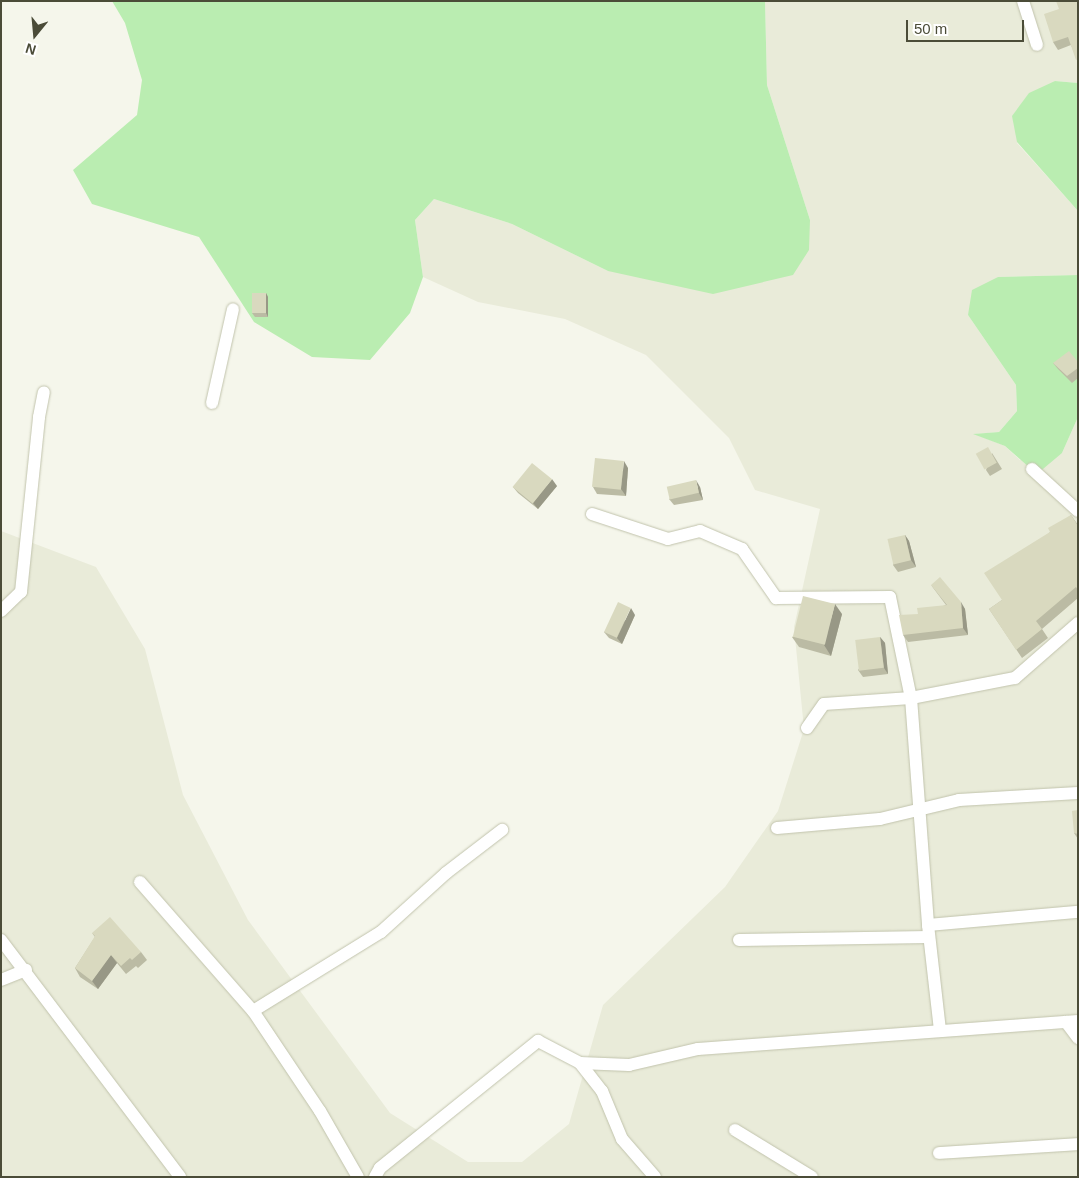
<!DOCTYPE html>
<html>
<head>
<meta charset="utf-8">
<style>
	body { margin:0 }
	#map { position:relative; width:1079px; height:1178px; overflow:hidden; background:#f5f6eb; font-family:Arial,sans-serif }
	div>[style] { position:absolute }
	.residential>* { inset:0; background:#e9ebd9 }
	.green>* { inset:0; background:#baedb1 }
	.roads { filter:drop-shadow(0 0 1px #c1c3ac) drop-shadow(0 0 1px #c1c3ac) }
	.minor>* { height:12px; margin:-6px; padding:0 6px; transform-origin:6px; border-radius:6px; background:#fff }
	.wall>* { inset:0; background:#bbbba4 }
	.shaded-wall>* { inset:0; background:#989886 }
	.building>* { inset:0; background:#d9d9bf; transform-origin:0 0 }
	span { translate:-50% -50%; white-space:nowrap; text-align:center; line-height:1.15; -webkit-text-stroke:4px #fff; paint-order:stroke }
	.frame { position:absolute; inset:0; border:2px solid #4b4c38; pointer-events:none }
	.north { position:absolute; left:10px; top:10px; width:50px; height:50px; -webkit-text-stroke:4px #fff; paint-order:stroke; rotate:197deg; font-size:14px; font-weight:700; line-height:20px; text-align:center; color:#4b4c38 }
	.north::after { content:''; display:block; margin:auto; width:18px; height:22px; background:#4b4c38; clip-path:polygon(50% 0,100% 100%,50% 72%,0 100%) }
	.scale { position:absolute; left:906px; top:20px; width:118px; height:22px; box-sizing:border-box; border:2px solid #4b4c38; border-top:0; padding-left:6px; font-size:15px; line-height:18px; white-space:nowrap; color:#4b4c38; -webkit-text-stroke:4px #fff; paint-order:stroke }
</style>
</head>
<body>
<div id="map">
	<div class="residential">
		<div style="clip-path:polygon(765px 1px,1078px 1px,1078px 83px,1055px 81px,1017px 143px,1078px 211px,1078px 275px,998px 277px,968px 315px,1016px 385px,1017px 411px,999px 432px,975px 434px,1005px 446px,1020px 460px,1062px 453px,1078px 417px,1078px 1177px,1px 1177px,1px 531px,96px 567px,145px 649px,183px 795px,248px 920px,390px 1113px,468px 1162px,522px 1162px,569px 1124px,603px 1005px,725px 887px,778px 811px,804px 729px,794px 627px,820px 509px,755px 490px,729px 438px,646px 355px,565px 319px,478px 302px,423px 277px,415px 220px,434px 199px,512px 224px,608px 271px,810px 220px,767px 85px)"></div>
	</div>
	<div class="green">
		<div style="clip-path:polygon(112px 1px,765px 1px,767px 85px,810px 220px,809px 250px,793px 275px,713px 294px,608px 271px,512px 224px,434px 199px,415px 220px,423px 277px,410px 313px,370px 360px,312px 357px,254px 322px,199px 237px,92px 204px,73px 170px,137px 115px,142px 80px,125px 23px)"></div>
		<div style="clip-path:polygon(1055px 81px,1078px 83px,1078px 211px,1017px 142px,1012px 116px,1029px 93px)"></div>
		<div style="clip-path:polygon(1078px 275px,1078px 417px,1062px 453px,1037px 474px,1005px 446px,973px 434px,999px 432px,1017px 411px,1016px 385px,968px 315px,972px 290px,998px 277px)"></div>
	</div>
	<div class="roads">
		<div class="minor">
			<div style="left:1023px;top:1px;width:46px;rotate:72.3deg"></div>
			<div style="left:212px;top:403px;width:96px;rotate:-77.4deg"></div>
			<div style="left:1032px;top:469px;width:62px;rotate:42.4deg"></div>
			<div style="left:592px;top:514px;width:80px;rotate:18.2deg"></div>
			<div style="left:668px;top:539px;width:33px;rotate:-14deg"></div>
			<div style="left:700px;top:531px;width:46px;rotate:23.2deg"></div>
			<div style="left:742px;top:549px;width:60px;rotate:55.2deg"></div>
			<div style="left:776px;top:598px;width:114px;rotate:-0.5deg"></div>
			<div style="left:890px;top:597px;width:103px;rotate:78.3deg"></div>
			<div style="left:911px;top:698px;width:228px;rotate:85.7deg"></div>
			<div style="left:928px;top:925px;width:106px;rotate:83.5deg"></div>
			<div style="left:1px;top:611px;width:28px;rotate:-44deg"></div>
			<div style="left:21px;top:592px;width:176px;rotate:-84.1deg"></div>
			<div style="left:39px;top:417px;width:25px;rotate:-79deg"></div>
			<div style="left:807px;top:728px;width:29px;rotate:-55deg"></div>
			<div style="left:824px;top:704px;width:87px;rotate:-3.9deg"></div>
			<div style="left:911px;top:698px;width:106px;rotate:-10.9deg"></div>
			<div style="left:1015px;top:678px;width:84px;rotate:-41.1deg"></div>
			<div style="left:777px;top:828px;width:103px;rotate:-5deg"></div>
			<div style="left:880px;top:819px;width:81px;rotate:-13.5deg"></div>
			<div style="left:959px;top:800px;width:119px;rotate:-3.4deg"></div>
			<div style="left:140px;top:882px;width:171px;rotate:48.8deg"></div>
			<div style="left:253px;top:1011px;width:120px;rotate:56.2deg"></div>
			<div style="left:320px;top:1111px;width:76px;rotate:60.1deg"></div>
			<div style="left:928px;top:925px;width:151px;rotate:-5deg"></div>
			<div style="left:1px;top:940px;width:297px;rotate:52.9deg"></div>
			<div style="left:739px;top:940px;width:190px;rotate:-0.9deg"></div>
			<div style="left:1px;top:980px;width:27px;rotate:-22deg"></div>
			<div style="left:253px;top:1011px;width:150px;rotate:-31.7deg"></div>
			<div style="left:381px;top:932px;width:88px;rotate:-42.2deg"></div>
			<div style="left:446px;top:873px;width:71px;rotate:-37.5deg"></div>
			<div style="left:1066px;top:1022px;width:20px;rotate:53deg"></div>
			<div style="left:580px;top:1063px;width:49px;rotate:2.3deg"></div>
			<div style="left:629px;top:1065px;width:71px;rotate:-13.1deg"></div>
			<div style="left:698px;top:1049px;width:381px;rotate:-4.2deg"></div>
			<div style="left:735px;top:1130px;width:90px;rotate:31.4deg"></div>
			<div style="left:939px;top:1153px;width:139px;rotate:-3.7deg"></div>
			<div style="left:375px;top:1177px;width:10px;rotate:-61deg"></div>
			<div style="left:380px;top:1168px;width:203px;rotate:-38.8deg"></div>
			<div style="left:538px;top:1041px;width:47px;rotate:27.6deg"></div>
			<div style="left:580px;top:1063px;width:36px;rotate:52deg"></div>
			<div style="left:602px;top:1091px;width:52px;rotate:67.4deg"></div>
			<div style="left:622px;top:1139px;width:50px;rotate:49deg"></div>
		</div>
	</div>
	<div class="wall">
		<div style="clip-path:polygon(1078px 1px,1078px 62px,1071px 45px,1058px 50px,1053px 42px,1059px 9px)"></div>
		<div style="clip-path:polygon(266px 293px,268px 297px,268px 317px,255px 317px,252px 313px)"></div>
		<div style="clip-path:polygon(1078px 362px,1078px 378px,1072px 383px,1058px 369px,1053px 363px)"></div>
		<div style="clip-path:polygon(992px 453px,1002px 469px,990px 476px,986px 470px)"></div>
		<div style="clip-path:polygon(628px 468px,626px 496px,597px 494px,593px 487px)"></div>
		<div style="clip-path:polygon(557px 486px,538px 509px,518px 493px,513px 487px)"></div>
		<div style="clip-path:polygon(700px 487px,703px 500px,674px 505px,669px 499px)"></div>
		<div style="clip-path:polygon(1071px 515px,1078px 525px,1078px 598px,1042px 629px,1048px 638px,1022px 658px,989px 609px,1002px 600px,1050px 532px)"></div>
		<div style="clip-path:polygon(905px 535px,909px 541px,916px 567px,898px 572px,893px 565px)"></div>
		<div style="clip-path:polygon(931px 585px,965px 609px,968px 635px,908px 642px,903px 635px,918px 614px,946px 605px)"></div>
		<div style="clip-path:polygon(842px 614px,831px 656px,799px 647px,792px 637px)"></div>
		<div style="clip-path:polygon(635px 615px,622px 644px,609px 638px,604px 632px)"></div>
		<div style="clip-path:polygon(880px 637px,885px 643px,888px 674px,863px 677px,858px 670px)"></div>
		<div style="clip-path:polygon(1078px 810px,1078px 839px,1074px 833px)"></div>
		<div style="clip-path:polygon(92px 933px,141px 952px,147px 960px,138px 968px,136px 966px,126px 974px,117px 963px,98px 989px,80px 977px,75px 968px,95px 937px)"></div>
	</div>
	<div class="shaded-wall">
		<div style="clip-path:polygon(266px 293px,268px 297px,268px 317px,266px 313px)"></div>
		<div style="clip-path:polygon(624px 461px,628px 468px,626px 496px,621px 489px)"></div>
		<div style="clip-path:polygon(552px 479px,557px 486px,538px 509px,533px 503px)"></div>
		<div style="clip-path:polygon(696px 480px,700px 487px,703px 500px,699px 493px)"></div>
		<div style="clip-path:polygon(905px 535px,909px 541px,916px 567px,911px 560px)"></div>
		<div style="clip-path:polygon(961px 602px,965px 609px,968px 635px,963px 628px)"></div>
		<div style="clip-path:polygon(835px 604px,842px 614px,831px 656px,824px 645px)"></div>
		<div style="clip-path:polygon(631px 608px,635px 615px,622px 644px,617px 638px)"></div>
		<div style="clip-path:polygon(880px 637px,885px 643px,888px 674px,884px 668px)"></div>
		<div style="clip-path:polygon(111px 955px,117px 963px,98px 989px,92px 981px)"></div>
	</div>
	<div class="building">
		<div style="clip-path:polygon(1056px 1px,1078px 1px,1078px 59px,1076px 60px,1068px 37px,1053px 42px,1044px 14px,1059px 9px)"></div>
		<div style="left:252px;top:293px;width:14px;height:20px"></div>
		<div style="clip-path:polygon(1069px 351px,1078px 362px,1078px 368px,1067px 376px,1053px 363px)"></div>
		<div style="left:988px;top:447px;width:18px;height:14px;rotate:61deg"></div>
		<div style="left:595px;top:458px;width:29px;height:29px;rotate:6deg"></div>
		<div style="left:532px;top:463px;width:26px;height:31px;rotate:39deg"></div>
		<div style="left:696px;top:480px;width:13px;height:30px;rotate:77deg"></div>
		<div style="clip-path:polygon(1071px 515px,1078px 526px,1078px 590px,1076px 587px,1036px 621px,1042px 629px,1016px 650px,989px 609px,1002px 600px,984px 573px,1050px 532px,1048px 528px)"></div>
		<div style="left:905px;top:535px;width:26px;height:18px;rotate:77deg"></div>
		<div style="clip-path:polygon(940px 577px,961px 602px,963px 628px,903px 635px,899px 615px,918px 614px,917px 608px,947px 605px,931px 585px)"></div>
		<div style="left:803px;top:596px;width:33px;height:42px;rotate:14deg"></div>
		<div style="left:618px;top:602px;width:14px;height:33px;rotate:25deg"></div>
		<div style="left:880px;top:637px;width:31px;height:25px;rotate:83deg"></div>
		<div style="clip-path:polygon(1078px 810px,1078px 834px,1074px 833px,1072px 811px)"></div>
		<div style="clip-path:polygon(110px 917px,141px 952px,132px 960px,130px 958px,121px 966px,111px 955px,92px 981px,75px 968px,95px 936px,92px 933px)"></div>
	</div>
	<div class="frame"></div>
	<div class="north">N</div>
	<div class="scale">50 m</div>
</div>
</body>
</html>
